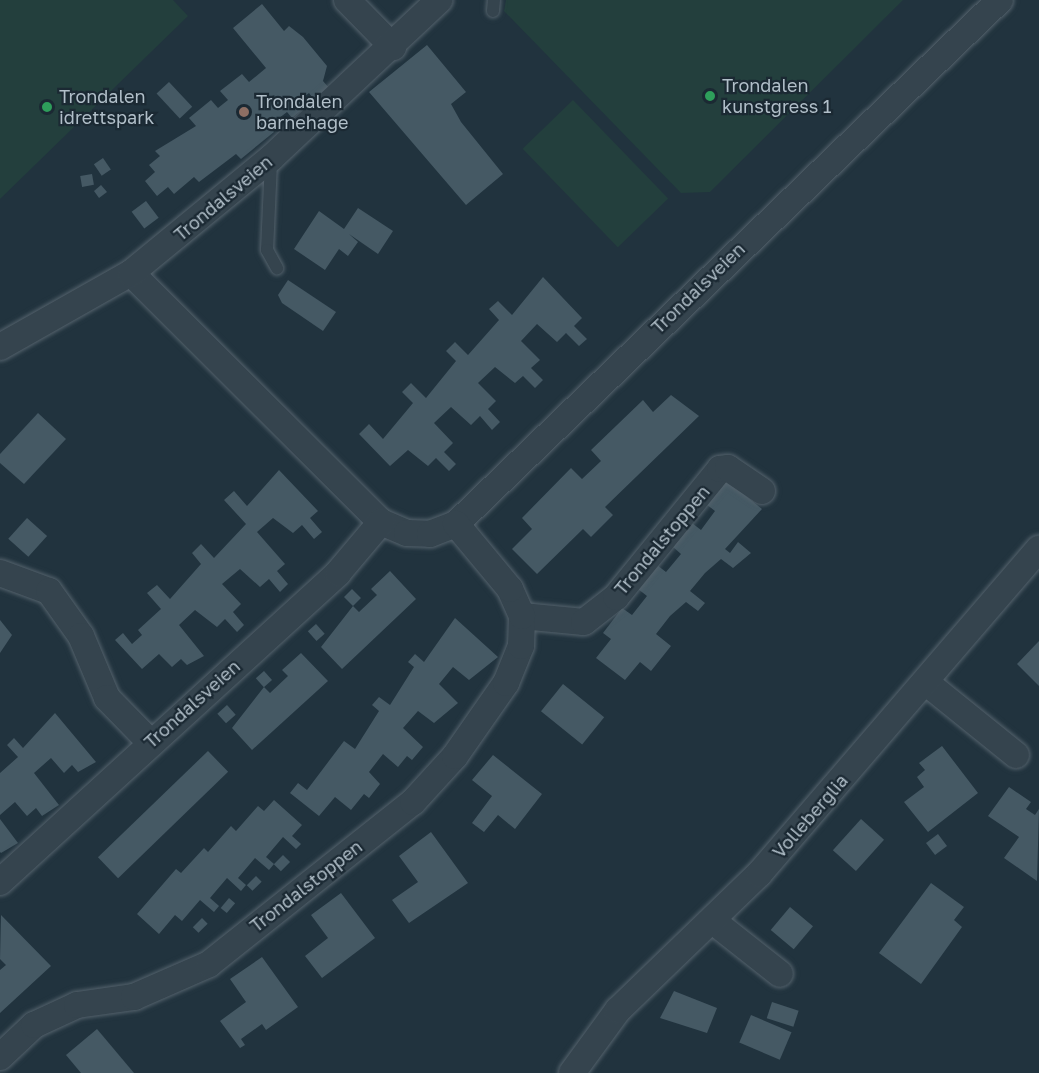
<!DOCTYPE html>
<html>
<head>
<meta charset="utf-8">
<style>
	body { margin:0 }
	#map { position:relative; width:1039px; height:1073px; overflow:hidden; background:#21333e; font-family:"Golos Text",sans-serif }
	div>[style] { position:absolute }
	.green>* { inset:0; background:#233f3d; transform-origin:0 0 }
	.building>* { inset:0; background:#455964; transform-origin:0 0 }
	.roads { filter:drop-shadow(0 0 2px #54626c) drop-shadow(0 0 2px #54626c) }
	.service>* { height:12px; margin:-6px; padding:0 6px; transform-origin:6px; border-radius:6px; background:#35444e }
	.minor>* { height:26px; margin:-13px; padding:0 13px; transform-origin:13px; border-radius:13px; background:#35444e }
	.dots>* { width:16px; height:16px; translate:-50% -50%; box-sizing:border-box; border:3px solid #1b2933; border-radius:50% }
	span { translate:-50% -50%; white-space:nowrap; text-align:center; line-height:1.15; -webkit-text-stroke:4.5px #1b2933; paint-order:stroke }
	.poi-label { font-size:18px; color:#b1bfc9 }
	.left { translate:0 -50%; text-align:left }
	.street-label { font-size:18px; color:#b1bfc9 }
</style>
</head>
<body>
<div id="map">
	<div class="green">
		<div style="clip-path:polygon(0 0,173px 0,188px 16px,0 199px)"></div>
		<div style="clip-path:polygon(506px 0,903px 0,710px 192px,681px 193px,504px 11px)"></div>
		<div style="left:573px;top:100px;width:137px;height:70px;rotate:46deg"></div>
	</div>
	<div class="building">
		<div style="clip-path:polygon(262px 4px,284px 31px,289px 26px,303px 37px,327px 66px,323px 81px,329px 88px,314px 100px,309px 93px,299px 101px,304px 108px,292px 118px,287px 112px,270px 125px,274px 132px,241px 159px,236px 154px,199px 182px,194px 177px,174px 194px,168px 187px,157px 196px,145px 181px,155px 172px,149px 165px,160px 156px,155px 151px,196px 126px,189px 118px,211px 100px,218px 108px,228px 100px,220px 91px,242px 74px,249px 82px,266px 68px,233px 28px)"></div>
		<div style="clip-path:polygon(427px 45px,466px 92px,451px 104px,461px 122px,503px 174px,466px 205px,369px 92px)"></div>
		<div style="left:169px;top:82px;width:34px;height:17px;rotate:47deg"></div>
		<div style="left:103px;top:158px;width:14px;height:11px;rotate:56deg"></div>
		<div style="left:92px;top:174px;width:11px;height:12px;rotate:80deg"></div>
		<div style="clip-path:polygon(101px 185px,107px 192px,99px 198px,94px 191px)"></div>
		<div style="left:146px;top:201px;width:21px;height:18px;rotate:53deg"></div>
		<div style="clip-path:polygon(358px 208px,393px 231px,378px 254px,349px 234px,358px 242px,348px 256px,339px 249px,325px 270px,294px 249px,319px 211px,344px 229px)"></div>
		<div style="clip-path:polygon(543px 277px,582px 318px,574px 326px,587px 339px,579px 346px,566px 333px,557px 342px,537px 324px,521px 341px,540px 360px,531px 368px,543px 380px,535px 388px,523px 376px,515px 383px,495px 367px,478px 383px,496px 401px,488px 409px,500px 422px,492px 430px,480px 416px,471px 425px,451px 407px,434px 423px,453px 443px,444px 452px,456px 464px,449px 471px,436px 458px,428px 466px,408px 450px,390px 466px,359px 434px,369px 424px,383px 439px,413px 403px,402px 392px,411px 383px,426px 398px,456px 361px,446px 351px,455px 342px,468px 355px,499px 320px,489px 309px,498px 301px,512px 315px)"></div>
		<div style="clip-path:polygon(288px 280px,336px 312px,323px 331px,282px 303px,278px 295px)"></div>
		<div style="clip-path:polygon(671px 395px,699px 416px,605px 507px,613px 515px,591px 537px,583px 529px,537px 574px,512px 549px,532px 529px,522px 518px,571px 468px,582px 479px,601px 461px,591px 450px,643px 400px,653px 412px)"></div>
		<div style="clip-path:polygon(38px 413px,66px 439px,24px 484px,0 463px,0 454px)"></div>
		<div style="clip-path:polygon(279px 470px,318px 511px,310px 518px,322px 532px,314px 539px,302px 525px,293px 533px,273px 518px,257px 532px,285px 564px,277px 571px,288px 584px,280px 592px,269px 579px,260px 587px,240px 569px,222px 584px,241px 604px,233px 612px,244px 625px,237px 632px,225px 619px,217px 627px,195px 610px,179px 625px,204px 656px,187px 665px,181px 659px,172px 667px,159px 654px,142px 669px,115px 640px,123px 633px,132px 644px,142px 635px,138px 630px,161px 609px,147px 593px,157px 585px,170px 599px,201px 564px,192px 553px,201px 544px,214px 558px,246px 524px,224px 500px,234px 491px,247px 506px)"></div>
		<div style="clip-path:polygon(726px 480px,762px 509px,725px 549px,730px 553px,738px 542px,751px 553px,733px 568px,721px 559px,705px 573px,690px 591px,705px 603px,698px 611px,686px 602px,670px 616px,656px 634px,671px 646px,651px 671px,640px 662px,625px 680px,596px 658px,611px 639px,603px 633px,622px 608px,632px 615px,647px 596px,638px 589px,657px 565px,666px 572px,681px 554px,673px 547px,692px 523px,701px 530px,715px 511px,706px 504px)"></div>
		<div style="left:27px;top:518px;width:27px;height:28px;rotate:42deg"></div>
		<div style="clip-path:polygon(390px 571px,416px 599px,342px 669px,321px 647px,353px 606px,344px 597px,352px 589px,361px 598px,353px 606px,359px 612px,377px 595px,371px 589px)"></div>
		<div style="clip-path:polygon(455px 618px,498px 657px,469px 680px,453px 667px,439px 684px,458px 703px,434px 723px,418px 711px,403px 728px,423px 747px,412px 760px,407px 756px,398px 767px,383px 754px,369px 772px,380px 784px,369px 798px,364px 794px,351px 810px,335px 797px,319px 816px,290px 793px,298px 783px,307px 790px,344px 741px,355px 749px,379px 711px,372px 705px,379px 697px,390px 705px,414px 667px,408px 662px,415px 654px,424px 662px)"></div>
		<div style="clip-path:polygon(0 620px,12px 635px,0 653px)"></div>
		<div style="left:316px;top:624px;width:13px;height:11px;rotate:48deg"></div>
		<div style="clip-path:polygon(1039px 641px,1039px 686px,1017px 664px)"></div>
		<div style="clip-path:polygon(301px 653px,328px 681px,252px 750px,232px 728px,264px 687px,270px 693px,288px 676px,282px 670px)"></div>
		<div style="left:264px;top:671px;width:12px;height:11px;rotate:48deg"></div>
		<div style="left:563px;top:684px;width:53px;height:35px;rotate:39deg"></div>
		<div style="left:227px;top:705px;width:13px;height:13px;rotate:48deg"></div>
		<div style="clip-path:polygon(55px 713px,96px 762px,78px 772px,72px 765px,64px 773px,51px 758px,34px 773px,59px 805px,42px 816px,36px 808px,27px 816px,15px 802px,0 815px,0 773px,18px 757px,7px 745px,14px 738px,23px 748px)"></div>
		<div style="clip-path:polygon(942px 746px,978px 793px,928px 832px,904px 802px,924px 787px,917px 777px,925px 770px,919px 763px)"></div>
		<div style="left:208px;top:751px;width:29px;height:153px;rotate:46deg"></div>
		<div style="clip-path:polygon(493px 755px,542px 794px,515px 829px,498px 815px,484px 832px,472px 823px,492px 796px,472px 780px)"></div>
		<div style="clip-path:polygon(1009px 787px,1031px 802px,1026px 809px,1035px 815px,1039px 809px,1037px 881px,1004px 858px,1019px 837px,988px 816px)"></div>
		<div style="clip-path:polygon(274px 800px,302px 825px,292px 836px,301px 844px,296px 849px,283px 837px,266px 857px,274px 864px,269px 870px,255px 858px,238px 878px,246px 885px,241px 891px,227px 878px,210px 898px,219px 906px,214px 912px,200px 900px,182px 921px,175px 915px,159px 934px,137px 914px,176px 869px,181px 873px,204px 848px,208px 852px,231px 826px,236px 831px,258px 806px,264px 811px)"></div>
		<div style="clip-path:polygon(0 819px,18px 843px,1px 853px,0 852px)"></div>
		<div style="left:861px;top:819px;width:31px;height:42px;rotate:42deg"></div>
		<div style="clip-path:polygon(431px 832px,468px 883px,409px 923px,392px 900px,418px 882px,399px 856px)"></div>
		<div style="left:938px;top:834px;width:15px;height:15px;rotate:53deg"></div>
		<div style="left:283px;top:855px;width:10px;height:13px;rotate:45deg"></div>
		<div style="left:256px;top:876px;width:8px;height:13px;rotate:45deg"></div>
		<div style="clip-path:polygon(931px 883px,964px 907px,954px 920px,962px 927px,921px 984px,879px 953px)"></div>
		<div style="clip-path:polygon(341px 893px,375px 938px,322px 978px,305px 956px,328px 938px,311px 915px)"></div>
		<div style="left:229px;top:898px;width:8px;height:13px;rotate:40deg"></div>
		<div style="left:790px;top:907px;width:30px;height:30px;rotate:40deg"></div>
		<div style="clip-path:polygon(1px 915px,51px 966px,0 1013px,0 970px,6px 965px,0 959px)"></div>
		<div style="left:202px;top:918px;width:8px;height:13px;rotate:45deg"></div>
		<div style="clip-path:polygon(262px 957px,298px 1007px,266px 1030px,262px 1024px,241px 1039px,245px 1045px,240px 1048px,220px 1021px,246px 1002px,230px 979px)"></div>
		<div style="clip-path:polygon(674px 991px,717px 1008px,707px 1033px,660px 1018px)"></div>
		<div style="left:772px;top:1002px;width:28px;height:17px;rotate:18deg"></div>
		<div style="left:751px;top:1015px;width:44px;height:30px;rotate:23deg"></div>
		<div style="clip-path:polygon(97px 1029px,134px 1073px,81px 1073px,66px 1055px)"></div>
	</div>
	<div class="roads">
		<div class="service">
			<div style="left:493px;top:11px;width:11px;rotate:-85deg"></div>
			<div style="left:271px;top:162px;width:88px;rotate:92.6deg"></div>
			<div style="left:267px;top:250px;width:21px;rotate:61deg"></div>
		</div>
		<div class="minor">
			<div style="left:347px;top:0;width:66px;rotate:45.6deg"></div>
			<div style="left:131px;top:273px;width:353px;rotate:44.9deg"></div>
			<div style="left:381px;top:522px;width:28px;rotate:23deg"></div>
			<div style="left:407px;top:533px;width:23px;rotate:2deg"></div>
			<div style="left:430px;top:534px;width:28px;rotate:-21deg"></div>
			<div style="left:456px;top:524px;width:755px;rotate:-43.93deg"></div>
			<div style="left:0;top:347px;width:150px;rotate:-29.5deg"></div>
			<div style="left:131px;top:273px;width:181px;rotate:-39.4deg"></div>
			<div style="left:271px;top:158px;width:231px;rotate:-43.2deg"></div>
			<div style="left:0;top:573px;width:52px;rotate:20.2deg"></div>
			<div style="left:49px;top:591px;width:55px;rotate:54.6deg"></div>
			<div style="left:81px;top:636px;width:67px;rotate:67.2deg"></div>
			<div style="left:107px;top:698px;width:62px;rotate:45.7deg"></div>
			<div style="left:522px;top:616px;width:62px;rotate:5.5deg"></div>
			<div style="left:584px;top:622px;width:41px;rotate:-38deg"></div>
			<div style="left:616px;top:597px;width:165px;rotate:-50.9deg"></div>
			<div style="left:720px;top:469px;width:8px;rotate:-7deg"></div>
			<div style="left:728px;top:468px;width:41px;rotate:34.1deg"></div>
			<div style="left:928px;top:684px;width:113px;rotate:38.9deg"></div>
			<div style="left:0;top:882px;width:458px;rotate:-42.4deg"></div>
			<div style="left:338px;top:573px;width:67px;rotate:-49.9deg"></div>
			<div style="left:713px;top:921px;width:85px;rotate:38.3deg"></div>
			<div style="left:0;top:1057px;width:47px;rotate:-43.3deg"></div>
			<div style="left:34px;top:1025px;width:47px;rotate:-24.9deg"></div>
			<div style="left:77px;top:1005px;width:58px;rotate:-8deg"></div>
			<div style="left:134px;top:997px;width:82px;rotate:-23.7deg"></div>
			<div style="left:209px;top:964px;width:260px;rotate:-38.5deg"></div>
			<div style="left:413px;top:802px;width:62px;rotate:-47.6deg"></div>
			<div style="left:455px;top:756px;width:89px;rotate:-55.1deg"></div>
			<div style="left:506px;top:683px;width:40px;rotate:-68deg"></div>
			<div style="left:521px;top:646px;width:30px;rotate:-88deg"></div>
			<div style="left:522px;top:616px;width:30px;rotate:-114deg"></div>
			<div style="left:510px;top:589px;width:85px;rotate:-129.7deg"></div>
			<div style="left:572px;top:1073px;width:78px;rotate:-53.9deg"></div>
			<div style="left:618px;top:1010px;width:196px;rotate:-44deg"></div>
			<div style="left:759px;top:874px;width:429px;rotate:-49.3deg"></div>
		</div>
	</div>
	<div class="dots">
		<div style="left:710px;top:96px;background:#2e9e5b"></div>
		<div style="left:47px;top:107px;background:#2e9e5b"></div>
		<div style="left:244px;top:112px;background:#8d6e63"></div>
	</div>
	<div class="poi-label">
		<span class="left" style="left:722px;top:96px">Trondalen<br>kunstgress 1</span>
		<span class="left" style="left:59px;top:107px">Trondalen<br>idrettspark</span>
		<span class="left" style="left:256px;top:112px">Trondalen<br>barnehage</span>
	</div>
	<div class="street-label">
		<span style="left:223px;top:198px;rotate:-40deg">Trondalsveien</span>
		<span style="left:698px;top:288px;rotate:-44deg">Trondalsveien</span>
		<span style="left:662px;top:540px;rotate:-50deg">Trondalstoppen</span>
		<span style="left:192px;top:704px;rotate:-42deg">Trondalsveien</span>
		<span style="left:810px;top:816px;rotate:-49deg">Volleberglia</span>
		<span style="left:306px;top:886px;rotate:-38deg">Trondalstoppen</span>
	</div>
</div>
</body>
</html>
